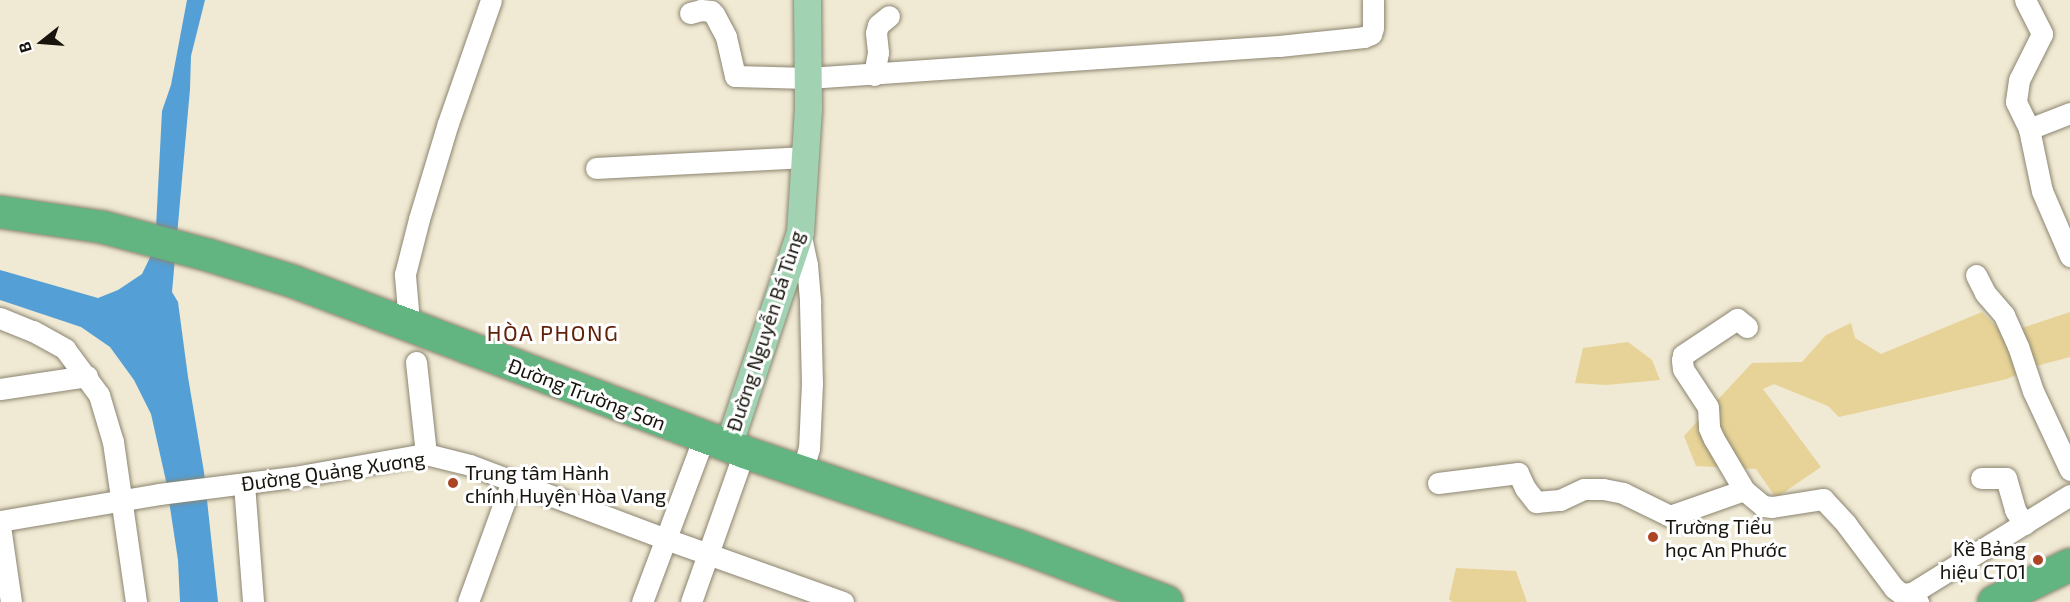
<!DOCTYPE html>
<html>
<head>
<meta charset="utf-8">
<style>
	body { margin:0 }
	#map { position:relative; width:2070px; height:602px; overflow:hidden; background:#f0e9d3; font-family:"Exo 2",sans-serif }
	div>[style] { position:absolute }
	.green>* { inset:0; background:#e7d397 }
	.water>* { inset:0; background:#549fd5 }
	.roads { filter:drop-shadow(0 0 2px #8b8571) drop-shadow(0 0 2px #8b8571) }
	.minor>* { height:21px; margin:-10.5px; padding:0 10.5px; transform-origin:10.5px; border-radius:10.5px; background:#fff }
	.major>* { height:27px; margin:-13.5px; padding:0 13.5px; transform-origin:13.5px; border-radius:13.5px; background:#a1d3b3 }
	.highway>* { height:32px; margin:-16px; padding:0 16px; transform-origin:16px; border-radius:16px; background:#62b580 }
	.dots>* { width:16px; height:16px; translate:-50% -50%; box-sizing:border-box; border:3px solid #fff; border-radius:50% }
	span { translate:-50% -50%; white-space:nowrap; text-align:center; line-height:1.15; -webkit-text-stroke:6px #fff; paint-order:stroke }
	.street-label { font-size:20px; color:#16140c }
	.poi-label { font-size:20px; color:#16140c }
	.left { translate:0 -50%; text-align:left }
	.right { translate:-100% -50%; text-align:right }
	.quarter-label { font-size:22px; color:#61200a; letter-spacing:1.5px }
	.north { position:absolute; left:12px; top:12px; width:60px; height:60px; -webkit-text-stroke:4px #fff; paint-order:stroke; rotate:253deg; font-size:16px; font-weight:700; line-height:24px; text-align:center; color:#16140c }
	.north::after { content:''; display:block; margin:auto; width:21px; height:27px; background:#16140c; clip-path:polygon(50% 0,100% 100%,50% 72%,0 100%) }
</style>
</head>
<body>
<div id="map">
	<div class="green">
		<div style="clip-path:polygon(1982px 312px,2004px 334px,2070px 312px,2070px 357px,2036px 366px,2007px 379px,1839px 417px,1828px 406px,1774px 384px,1763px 389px,1821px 467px,1776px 498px,1756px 469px,1696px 466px,1684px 436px,1752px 363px,1802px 362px,1826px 335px,1851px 323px,1855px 338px,1881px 354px)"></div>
		<div style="clip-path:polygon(1628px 342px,1652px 360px,1660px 380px,1606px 385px,1575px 383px,1583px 348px)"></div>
		<div style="clip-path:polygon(1456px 568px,1516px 571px,1527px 602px,1452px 602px,1449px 599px)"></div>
	</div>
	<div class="water">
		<div style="clip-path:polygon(187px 0,205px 0,191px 56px,190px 89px,172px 292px,178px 302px,188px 377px,204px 472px,218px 602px,180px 602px,178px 560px,166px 481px,151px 414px,134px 380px,110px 347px,81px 327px,0 300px,0 270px,98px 298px,118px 290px,142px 274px,155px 247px,162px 111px,171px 85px)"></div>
	</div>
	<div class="roads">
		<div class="minor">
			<div style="left:2025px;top:0;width:38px;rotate:63deg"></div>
			<div style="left:2042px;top:34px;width:51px;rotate:116.6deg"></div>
			<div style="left:2019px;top:80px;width:22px;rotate:98deg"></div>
			<div style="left:2016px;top:102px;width:30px;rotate:64deg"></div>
			<div style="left:2029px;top:129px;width:63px;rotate:78.2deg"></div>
			<div style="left:2042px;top:191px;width:71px;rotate:66.7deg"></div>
			<div style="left:690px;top:13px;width:11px;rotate:-15deg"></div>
			<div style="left:701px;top:10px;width:10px;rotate:6deg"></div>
			<div style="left:711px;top:11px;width:4px;rotate:45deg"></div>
			<div style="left:714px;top:14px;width:26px;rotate:62deg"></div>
			<div style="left:726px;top:37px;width:40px;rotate:77deg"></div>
			<div style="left:735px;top:76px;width:73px;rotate:1.6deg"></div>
			<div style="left:808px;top:78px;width:472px;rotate:-3.9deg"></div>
			<div style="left:1279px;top:46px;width:85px;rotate:-6deg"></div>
			<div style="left:1364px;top:37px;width:8px;rotate:-23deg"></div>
			<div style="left:1371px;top:34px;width:6px;rotate:-72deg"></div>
			<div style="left:1373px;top:28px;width:28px;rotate:-90deg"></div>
			<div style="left:874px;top:75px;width:23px;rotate:-80deg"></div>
			<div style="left:878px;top:52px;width:19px;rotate:-96deg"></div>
			<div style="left:876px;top:33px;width:8px;rotate:-76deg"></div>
			<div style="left:878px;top:25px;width:14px;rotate:-39deg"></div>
			<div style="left:2029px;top:129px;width:44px;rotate:-21.3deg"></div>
			<div style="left:596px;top:168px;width:209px;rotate:-3deg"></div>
			<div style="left:800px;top:232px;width:34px;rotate:78deg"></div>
			<div style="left:807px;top:265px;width:38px;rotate:85deg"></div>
			<div style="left:810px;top:303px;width:80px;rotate:88.6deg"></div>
			<div style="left:812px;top:383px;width:65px;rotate:92.6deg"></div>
			<div style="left:809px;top:448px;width:25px;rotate:106deg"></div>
			<div style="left:1976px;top:275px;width:20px;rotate:63deg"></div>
			<div style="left:1985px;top:293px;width:29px;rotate:49deg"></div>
			<div style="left:2004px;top:315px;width:34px;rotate:66deg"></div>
			<div style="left:2018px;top:346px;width:47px;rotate:71.6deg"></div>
			<div style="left:2033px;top:391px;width:87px;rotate:64.9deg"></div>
			<div style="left:408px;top:310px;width:36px;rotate:-95deg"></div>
			<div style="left:405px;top:274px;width:57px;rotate:-75.7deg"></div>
			<div style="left:419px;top:219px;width:100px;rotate:-73.2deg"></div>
			<div style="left:448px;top:123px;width:130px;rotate:-70.7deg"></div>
			<div style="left:0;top:318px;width:35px;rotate:22deg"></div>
			<div style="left:33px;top:331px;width:37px;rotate:29deg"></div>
			<div style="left:65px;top:349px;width:57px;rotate:53.5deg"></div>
			<div style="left:99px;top:395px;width:49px;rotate:73.4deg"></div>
			<div style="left:113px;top:442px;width:162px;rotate:81.8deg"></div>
			<div style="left:1747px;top:327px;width:13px;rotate:-141deg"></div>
			<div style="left:1737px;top:319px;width:65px;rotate:146.3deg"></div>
			<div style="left:1683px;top:355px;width:5px;rotate:101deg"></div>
			<div style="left:1682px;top:360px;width:9px;rotate:84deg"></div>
			<div style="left:1683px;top:369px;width:45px;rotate:56.7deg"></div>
			<div style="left:1708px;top:407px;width:21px;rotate:87deg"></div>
			<div style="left:1709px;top:428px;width:12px;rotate:66deg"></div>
			<div style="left:1714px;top:439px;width:59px;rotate:59.5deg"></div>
			<div style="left:1744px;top:490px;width:25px;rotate:40deg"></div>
			<div style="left:1763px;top:506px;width:9px;rotate:6deg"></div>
			<div style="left:1772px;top:507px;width:52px;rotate:-8.9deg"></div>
			<div style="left:1823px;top:499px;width:34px;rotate:47deg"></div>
			<div style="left:1846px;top:524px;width:80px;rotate:53.1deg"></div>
			<div style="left:1894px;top:588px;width:10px;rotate:37deg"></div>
			<div style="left:1902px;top:594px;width:10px;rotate:-6deg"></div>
			<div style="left:1912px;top:593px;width:11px;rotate:56deg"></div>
			<div style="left:416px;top:362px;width:93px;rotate:83.8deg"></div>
			<div style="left:0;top:389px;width:88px;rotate:-8.5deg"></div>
			<div style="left:1981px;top:478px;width:25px"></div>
			<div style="left:2006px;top:478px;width:33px;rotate:74deg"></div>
			<div style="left:2015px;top:510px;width:17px;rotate:57deg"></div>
			<div style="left:1438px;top:483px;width:81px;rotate:-7.1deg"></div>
			<div style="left:1518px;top:473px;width:17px;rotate:65deg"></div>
			<div style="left:1525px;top:488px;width:18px;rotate:52deg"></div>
			<div style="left:1536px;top:502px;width:24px;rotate:-5deg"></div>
			<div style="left:1560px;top:500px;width:26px;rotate:-25deg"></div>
			<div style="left:1584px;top:489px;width:19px"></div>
			<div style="left:1603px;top:489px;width:20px;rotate:11deg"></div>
			<div style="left:1623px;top:493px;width:52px;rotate:26.1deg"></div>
			<div style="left:1670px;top:516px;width:78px;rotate:-19.4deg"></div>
			<div style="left:244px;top:484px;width:118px;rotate:85.6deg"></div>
			<div style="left:0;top:521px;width:161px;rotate:-9.6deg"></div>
			<div style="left:159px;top:494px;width:136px;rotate:-7.2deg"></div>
			<div style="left:294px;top:477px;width:134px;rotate:-9.9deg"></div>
			<div style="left:426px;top:454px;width:45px;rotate:14deg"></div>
			<div style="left:470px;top:465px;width:210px;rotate:20.7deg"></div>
			<div style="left:666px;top:539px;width:188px;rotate:19.6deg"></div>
			<div style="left:0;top:526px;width:77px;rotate:81.8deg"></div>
			<div style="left:1912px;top:593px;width:186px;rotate:-31.8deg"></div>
			<div style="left:468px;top:602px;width:129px;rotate:-70deg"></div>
			<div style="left:642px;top:602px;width:176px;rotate:-69.4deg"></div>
			<div style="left:691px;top:602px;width:159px;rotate:-70.5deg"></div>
		</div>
		<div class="major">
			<div style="left:728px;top:446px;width:226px;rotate:-71.4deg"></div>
			<div style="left:800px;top:232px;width:123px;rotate:-86.3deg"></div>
			<div style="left:808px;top:109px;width:109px;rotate:-90.5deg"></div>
		</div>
		<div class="highway">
			<div style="left:0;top:212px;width:103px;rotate:8.4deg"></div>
			<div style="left:102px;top:227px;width:110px;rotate:14.8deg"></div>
			<div style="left:208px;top:255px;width:88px;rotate:17.2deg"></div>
			<div style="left:292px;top:281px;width:483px;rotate:20.7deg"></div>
			<div style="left:744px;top:452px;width:291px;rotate:18.9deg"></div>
			<div style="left:1019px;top:546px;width:158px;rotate:20.7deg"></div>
			<div style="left:1994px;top:602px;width:85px;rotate:-26deg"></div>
		</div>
	</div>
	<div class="dots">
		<div style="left:453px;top:483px;background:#ad4525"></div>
		<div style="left:1653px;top:537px;background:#ad4525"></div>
		<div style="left:2038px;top:560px;background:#ad4525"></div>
	</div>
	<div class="street-label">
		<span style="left:765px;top:331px;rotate:-72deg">Đường Nguyễn Bá Tùng</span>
		<span style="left:587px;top:394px;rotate:21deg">Đường Trường Sơn</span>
		<span style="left:333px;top:471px;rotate:-8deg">Đường Quảng Xương</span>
	</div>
	<div class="poi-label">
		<span class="left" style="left:465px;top:484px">Trung tâm Hành<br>chính Huyện Hòa Vang</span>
		<span class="left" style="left:1665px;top:538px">Trường Tiểu<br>học An Phước</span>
		<span class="right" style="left:2026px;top:560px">Kề Bảng<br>hiệu CT01</span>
	</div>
	<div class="quarter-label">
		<span style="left:553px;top:333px">HÒA PHONG</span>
	</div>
	<div class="north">B</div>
</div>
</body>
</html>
